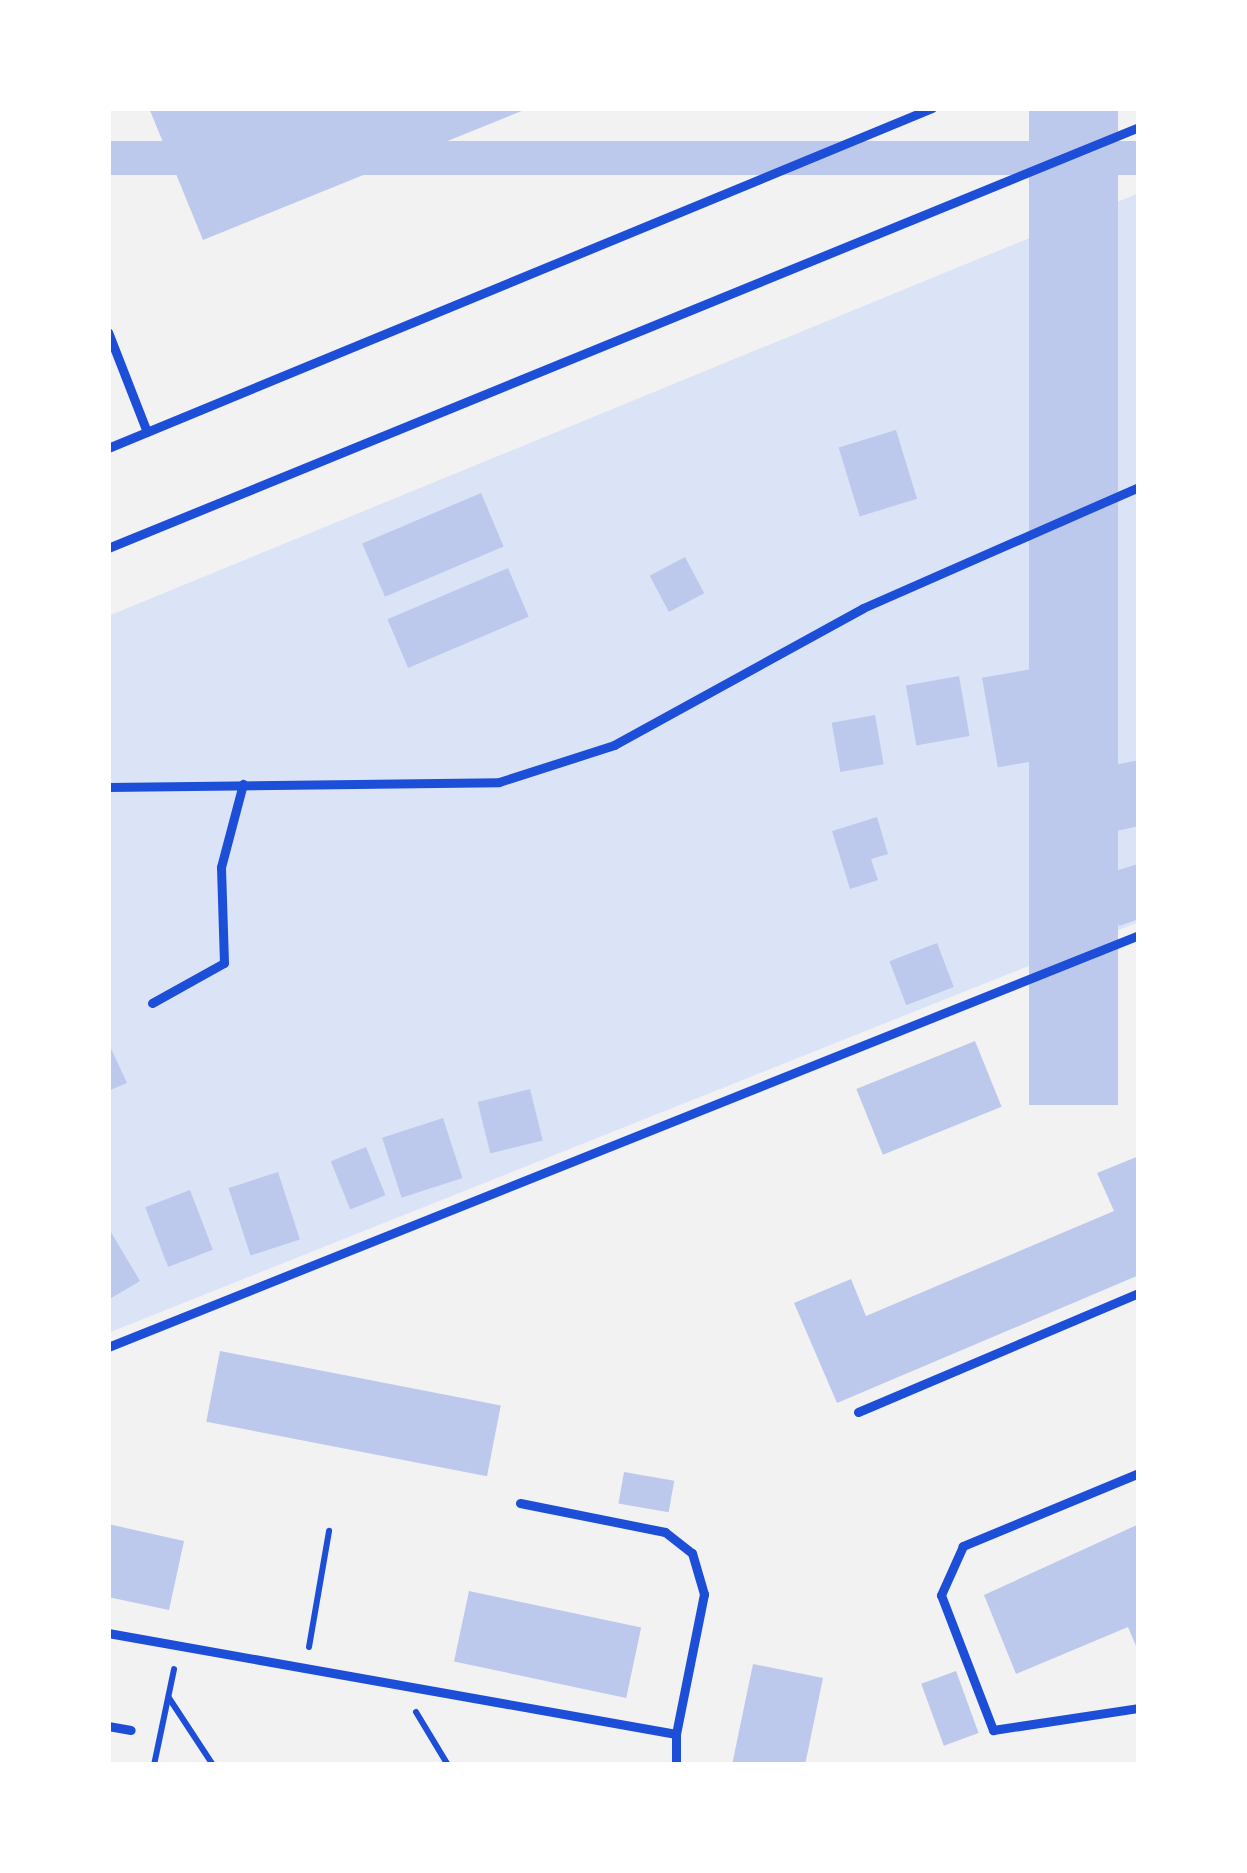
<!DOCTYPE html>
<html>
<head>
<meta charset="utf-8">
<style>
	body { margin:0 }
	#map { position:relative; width:1247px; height:1873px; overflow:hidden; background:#f2f2f2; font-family:"Sofia Sans Condensed",sans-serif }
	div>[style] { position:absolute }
	.green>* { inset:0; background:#dbe4f7 }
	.building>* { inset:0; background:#bdc9ec; transform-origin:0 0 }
	.path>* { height:6px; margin:-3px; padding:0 3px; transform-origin:3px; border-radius:3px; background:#1d4ed8 }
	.service>* { height:9px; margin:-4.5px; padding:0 4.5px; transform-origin:4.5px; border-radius:4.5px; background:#1d4ed8 }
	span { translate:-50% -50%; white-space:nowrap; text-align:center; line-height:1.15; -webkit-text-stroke:9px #fff; paint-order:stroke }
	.frame { position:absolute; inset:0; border:111px solid #fff; pointer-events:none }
</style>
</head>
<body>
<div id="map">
	<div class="green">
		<div style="clip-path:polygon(1139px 193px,1139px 922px,108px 1333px,108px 616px)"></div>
	</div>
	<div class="building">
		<div style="clip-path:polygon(149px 108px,529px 108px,203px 240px)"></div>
		<div style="left:1029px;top:108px;width:89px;height:997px"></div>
		<div style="left:1139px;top:141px;width:34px;height:1116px;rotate:90deg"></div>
		<div style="left:896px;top:430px;width:72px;height:60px;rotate:73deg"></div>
		<div style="left:481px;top:493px;width:58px;height:129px;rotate:67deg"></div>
		<div style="left:685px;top:557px;width:41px;height:40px;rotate:62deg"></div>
		<div style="left:508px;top:568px;width:53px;height:131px;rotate:67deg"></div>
		<div style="left:1049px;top:666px;width:91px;height:68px;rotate:80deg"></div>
		<div style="left:959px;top:676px;width:61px;height:54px;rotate:80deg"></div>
		<div style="left:875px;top:715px;width:50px;height:44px;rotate:80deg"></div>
		<div style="clip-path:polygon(1139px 760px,1139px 826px,1103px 834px,1089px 770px)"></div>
		<div style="clip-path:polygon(877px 817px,888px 854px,871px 859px,878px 880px,850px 889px,832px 831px)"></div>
		<div style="clip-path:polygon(1138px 864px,1139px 919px,1119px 926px,1102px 875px)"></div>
		<div style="left:937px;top:943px;width:47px;height:51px;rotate:69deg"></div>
		<div style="left:975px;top:1041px;width:71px;height:128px;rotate:68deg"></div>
		<div style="clip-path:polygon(108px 1042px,127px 1083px,108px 1091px)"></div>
		<div style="left:530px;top:1089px;width:53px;height:54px;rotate:76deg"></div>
		<div style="left:443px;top:1118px;width:63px;height:64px;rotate:72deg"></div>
		<div style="left:366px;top:1147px;width:52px;height:38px;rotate:68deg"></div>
		<div style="clip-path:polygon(1139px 1156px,1139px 1275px,837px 1403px,794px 1303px,851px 1279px,866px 1316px,1114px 1211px,1097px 1173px)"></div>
		<div style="left:278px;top:1172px;width:71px;height:52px;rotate:72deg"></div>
		<div style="left:190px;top:1190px;width:64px;height:48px;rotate:69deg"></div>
		<div style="clip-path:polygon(108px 1227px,140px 1281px,108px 1300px)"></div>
		<div style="left:220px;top:1351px;width:286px;height:72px;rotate:11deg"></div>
		<div style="left:624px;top:1472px;width:51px;height:32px;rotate:10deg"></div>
		<div style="clip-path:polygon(108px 1524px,184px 1541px,169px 1610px,108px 1597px)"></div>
		<div style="clip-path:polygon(1139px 1524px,1139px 1653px,1128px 1627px,1016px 1674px,984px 1595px)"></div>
		<div style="left:469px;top:1591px;width:176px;height:72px;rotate:12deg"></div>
		<div style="clip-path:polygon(753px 1664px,823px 1678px,805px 1765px,732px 1765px)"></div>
		<div style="left:956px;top:1671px;width:66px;height:37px;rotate:70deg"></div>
	</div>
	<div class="path">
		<div style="left:309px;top:1647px;width:118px;rotate:-80.2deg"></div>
		<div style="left:169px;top:1698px;width:80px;rotate:56.7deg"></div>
		<div style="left:416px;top:1712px;width:62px;rotate:58.9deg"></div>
		<div style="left:154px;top:1765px;width:98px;rotate:-78.2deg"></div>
		<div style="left:543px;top:1765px;width:39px"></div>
	</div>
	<div class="service">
		<div style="left:108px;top:332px;width:107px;rotate:68.7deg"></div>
		<div style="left:108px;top:448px;width:891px;rotate:-22.42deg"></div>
		<div style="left:108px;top:548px;width:1114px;rotate:-22.21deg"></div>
		<div style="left:108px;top:787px;width:391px;rotate:-0.7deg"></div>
		<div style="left:499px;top:782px;width:121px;rotate:-17.8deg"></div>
		<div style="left:614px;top:745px;width:284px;rotate:-28.8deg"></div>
		<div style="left:863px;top:608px;width:301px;rotate:-23.7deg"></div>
		<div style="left:152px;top:1003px;width:82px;rotate:-29.1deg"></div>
		<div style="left:224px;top:963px;width:96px;rotate:-91.8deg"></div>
		<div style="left:221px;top:867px;width:86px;rotate:-75.2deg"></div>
		<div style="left:108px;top:1347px;width:1110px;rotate:-21.78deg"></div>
		<div style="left:858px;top:1412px;width:305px;rotate:-23deg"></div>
		<div style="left:1139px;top:1473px;width:191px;rotate:157.5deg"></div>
		<div style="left:963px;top:1546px;width:54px;rotate:114.2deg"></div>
		<div style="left:941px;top:1595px;width:145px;rotate:68.9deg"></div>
		<div style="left:993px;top:1730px;width:148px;rotate:-8.6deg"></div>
		<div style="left:520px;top:1503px;width:148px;rotate:11.3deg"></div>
		<div style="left:665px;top:1532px;width:34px;rotate:38deg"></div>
		<div style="left:692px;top:1553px;width:43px;rotate:73.7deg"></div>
		<div style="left:704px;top:1594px;width:143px;rotate:101.3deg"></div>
		<div style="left:108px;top:1633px;width:577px;rotate:10.08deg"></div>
		<div style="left:676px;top:1734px;width:31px;rotate:90deg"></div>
		<div style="left:108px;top:1726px;width:23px;rotate:10deg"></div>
	</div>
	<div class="frame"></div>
</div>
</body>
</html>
